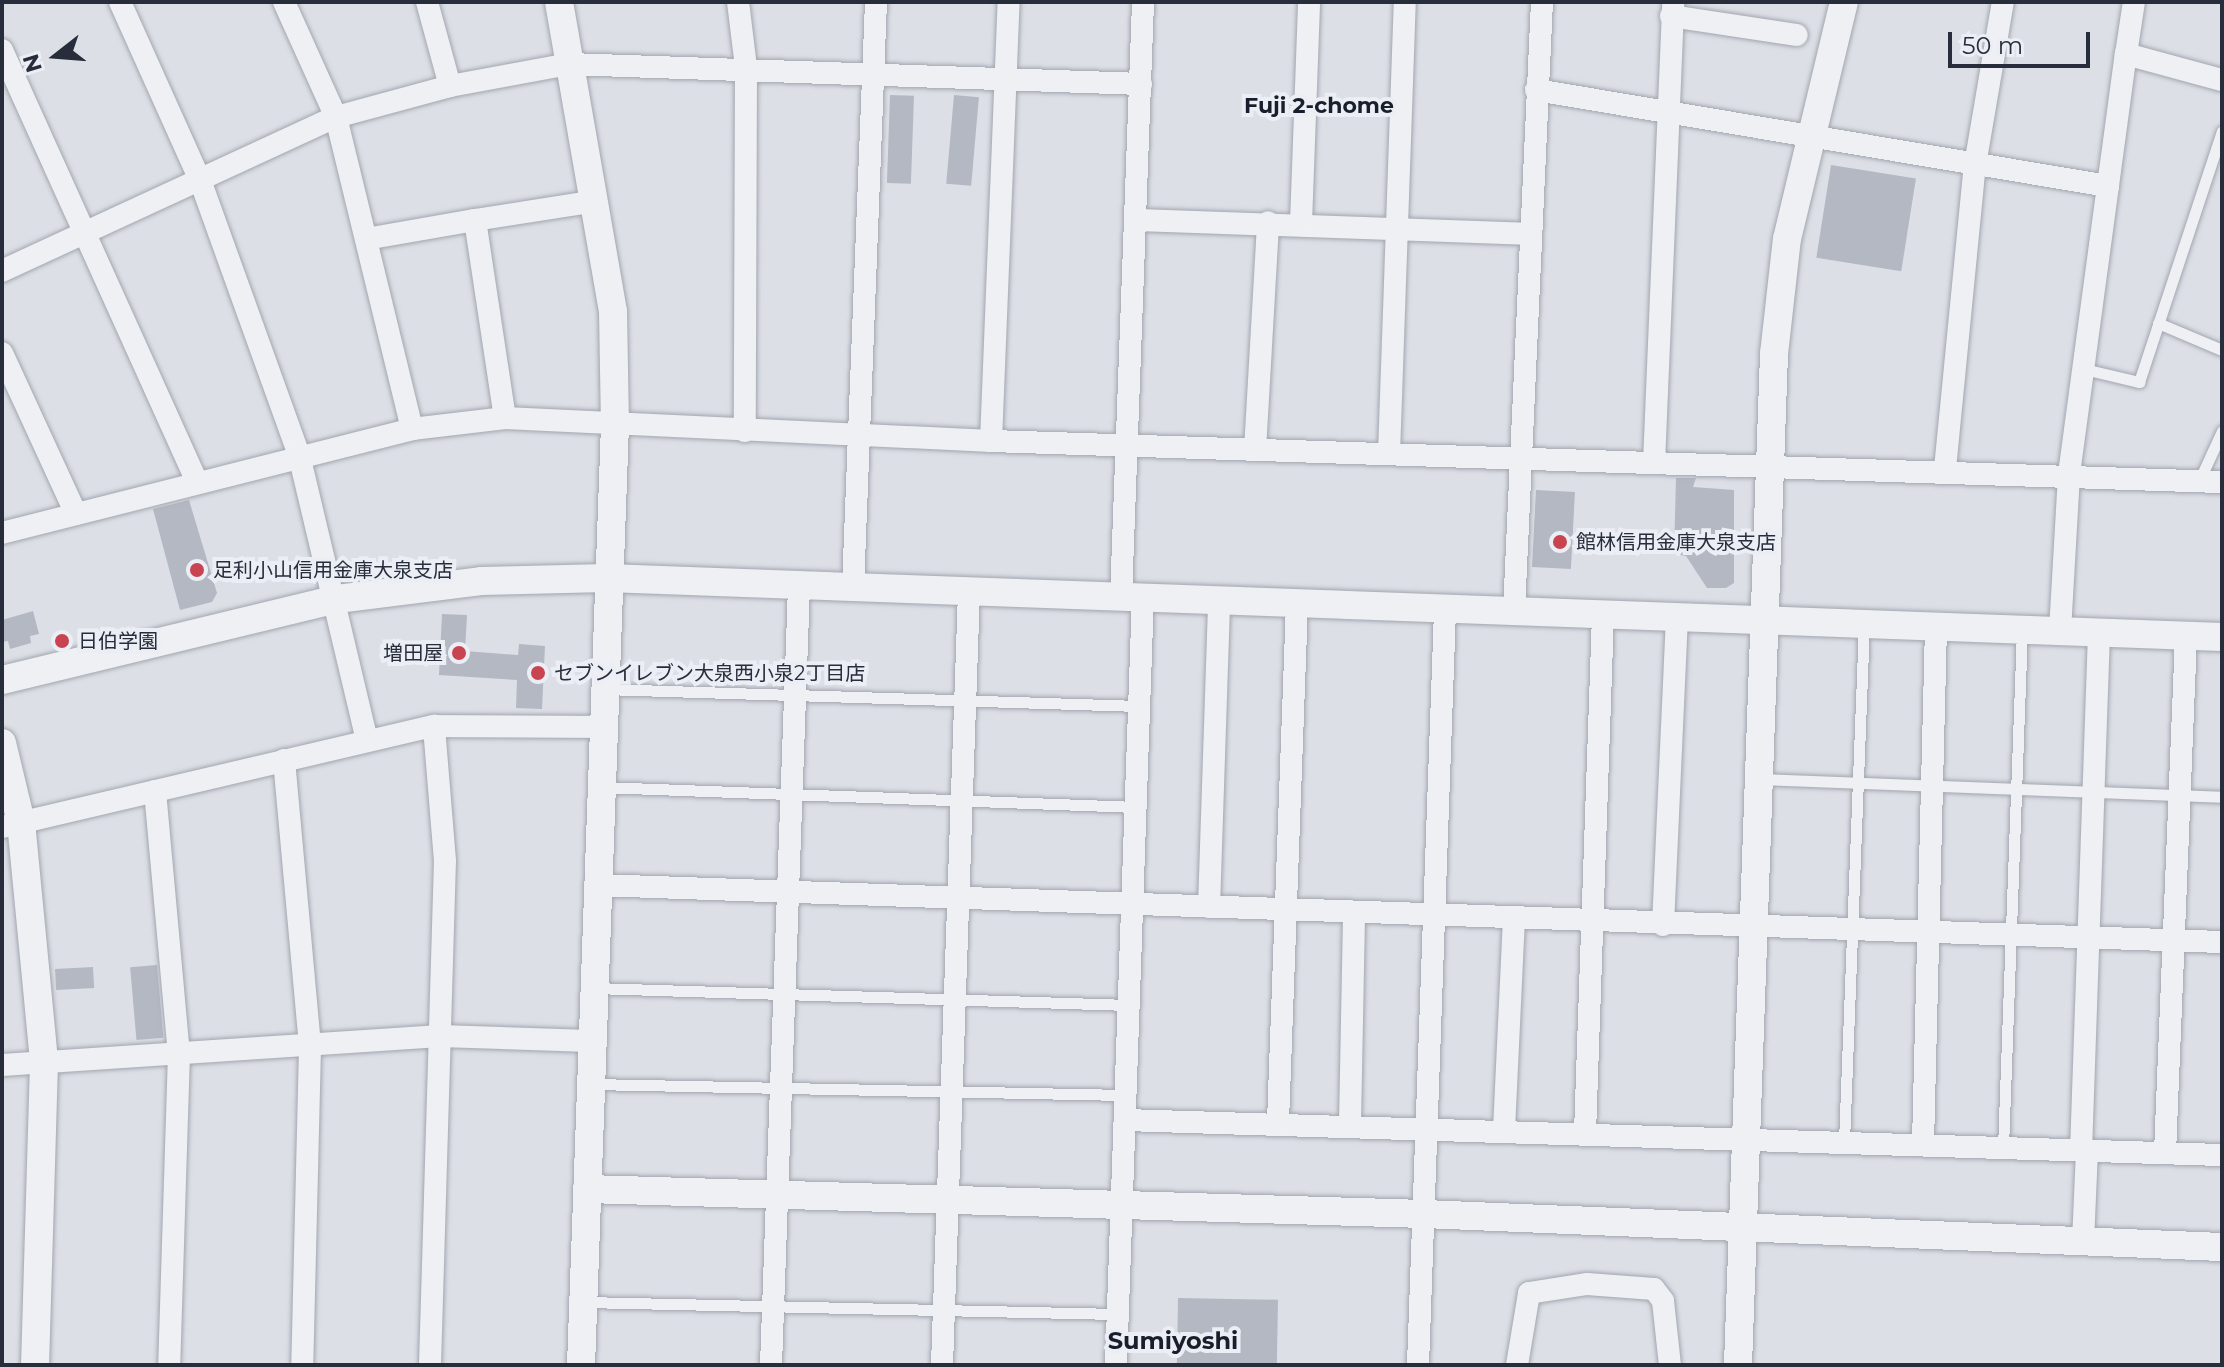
<!DOCTYPE html>
<html>
<head>
<meta charset="utf-8">
<style>
	body { margin:0 }
	#map { position:relative; width:2224px; height:1367px; overflow:hidden; background:#dcdfe6; font-family:Montserrat,"Noto Sans JP",sans-serif }
	div>[style] { position:absolute }
	.building>* { inset:0; background:#b4b8c2; transform-origin:0 0 }
	.roads { filter:drop-shadow(0 0 2px #a2a6af) drop-shadow(0 0 2px #a2a6af) }
	.service>* { height:11px; margin:-5.5px; padding:0 5.5px; transform-origin:5.5px; border-radius:5.5px; background:#eff0f4 }
	.minor>* { height:22px; margin:-11px; padding:0 11px; transform-origin:11px; border-radius:11px; background:#eff0f4 }
	.tertiary>* { height:28px; margin:-14px; padding:0 14px; transform-origin:14px; border-radius:14px; background:#eff0f4 }
	.dots>* { width:22px; height:22px; translate:-50% -50%; box-sizing:border-box; border:4px solid #ebeef4; border-radius:50% }
	span { translate:-50% -50%; white-space:nowrap; text-align:center; line-height:1.15; -webkit-text-stroke:8px #ebeef4; paint-order:stroke }
	.poi-label { font-size:20px; color:#272d3b }
	.left { translate:0 -50%; text-align:left }
	.right { translate:-100% -50%; text-align:right }
	.neighbourhood-label { font-size:22px; color:#191e2c; font-weight:700 }
	.quarter-label { font-size:24px; color:#191e2c; font-weight:700 }
	.frame { position:absolute; inset:0; border:4px solid #272d3b; pointer-events:none }
	.north { position:absolute; left:16px; top:16px; width:80px; height:80px; -webkit-text-stroke:6px #ebeef4; paint-order:stroke; rotate:253deg; font-size:22px; font-weight:700; line-height:32px; text-align:center; color:#272d3b }
	.north::after { content:''; display:block; margin:auto; width:28px; height:36px; background:#272d3b; clip-path:polygon(50% 0,100% 100%,50% 72%,0 100%) }
	.scale { position:absolute; left:1948px; top:32px; width:142px; height:36px; box-sizing:border-box; border:4px solid #272d3b; border-top:0; padding-left:10px; font-size:24px; line-height:28px; white-space:nowrap; color:#272d3b; -webkit-text-stroke:6px #ebeef4; paint-order:stroke }
</style>
</head>
<body>
<div id="map">
	<div class="building">
		<div style="left:890px;top:95px;width:24px;height:88px;rotate:2deg"></div>
		<div style="left:954px;top:95px;width:25px;height:89px;rotate:5deg"></div>
		<div style="left:1831px;top:165px;width:86px;height:94px;rotate:9deg"></div>
		<div style="clip-path:polygon(1676px 478px,1696px 478px,1693px 487px,1734px 490px,1734px 583px,1726px 588px,1707px 588px,1686px 556px,1674px 554px)"></div>
		<div style="left:1536px;top:490px;width:39px;height:77px;rotate:3deg"></div>
		<div style="clip-path:polygon(189px 500px,217px 593px,212px 602px,180px 610px,153px 509px)"></div>
		<div style="clip-path:polygon(33px 611px,39px 634px,30px 636px,31px 643px,10px 649px,8px 641px,2px 642px,2px 620px)"></div>
		<div style="clip-path:polygon(442px 614px,467px 615px,465px 651px,518px 655px,519px 644px,545px 646px,542px 709px,516px 708px,517px 680px,439px 675px)"></div>
		<div style="left:157px;top:965px;width:73px;height:27px;rotate:85deg"></div>
		<div style="left:93px;top:967px;width:21px;height:38px;rotate:87deg"></div>
		<div style="left:1178px;top:1298px;width:100px;height:67px;rotate:1deg"></div>
	</div>
	<div class="roads">
		<div class="service">
			<div style="left:2158px;top:323px;width:69px;rotate:22.9deg"></div>
			<div style="left:2084px;top:369px;width:57px;rotate:13.3deg"></div>
			<div style="left:2139px;top:382px;width:264px;rotate:-71.7deg"></div>
			<div style="left:2199px;top:481px;width:55px;rotate:-65.3deg"></div>
			<div style="left:604px;top:689px;width:535px;rotate:1.82deg"></div>
			<div style="left:1759px;top:779px;width:463px;rotate:2.2deg"></div>
			<div style="left:601px;top:787px;width:534px;rotate:2.14deg"></div>
			<div style="left:594px;top:988px;width:535px;rotate:1.82deg"></div>
			<div style="left:591px;top:1084px;width:535px;rotate:1.18deg"></div>
			<div style="left:1844px;top:1142px;width:518px;rotate:-87.79deg"></div>
			<div style="left:2003px;top:1148px;width:518px;rotate:-87.9deg"></div>
			<div style="left:584px;top:1302px;width:534px;rotate:1.29deg"></div>
		</div>
		<div class="minor">
			<div style="left:120px;top:2px;width:195px;rotate:65.8deg"></div>
			<div style="left:200px;top:180px;width:292px;rotate:70.2deg"></div>
			<div style="left:299px;top:455px;width:293px;rotate:76.6deg"></div>
			<div style="left:284px;top:2px;width:126px;rotate:65.7deg"></div>
			<div style="left:336px;top:117px;width:321px;rotate:76.3deg"></div>
			<div style="left:427px;top:2px;width:87px;rotate:74.7deg"></div>
			<div style="left:738px;top:2px;width:65px;rotate:83deg"></div>
			<div style="left:746px;top:67px;width:364px;rotate:90.2deg"></div>
			<div style="left:1671px;top:16px;width:127px;rotate:8.6deg"></div>
			<div style="left:2px;top:50px;width:474px;rotate:65.7deg"></div>
			<div style="left:2126px;top:54px;width:53px;rotate:-81.3deg"></div>
			<div style="left:1536px;top:90px;width:580px;rotate:9.53deg"></div>
			<div style="left:475px;top:220px;width:122px;rotate:-8.9deg"></div>
			<div style="left:1135px;top:220px;width:394px;rotate:2deg"></div>
			<div style="left:1301px;top:223px;width:221px;rotate:-87.9deg"></div>
			<div style="left:366px;top:239px;width:111px;rotate:-9.9deg"></div>
			<div style="left:475px;top:220px;width:200px;rotate:81.4deg"></div>
			<div style="left:2px;top:271px;width:368px;rotate:-24.8deg"></div>
			<div style="left:336px;top:117px;width:118px;rotate:-15.2deg"></div>
			<div style="left:450px;top:86px;width:121px;rotate:-10.5deg"></div>
			<div style="left:569px;top:64px;width:572px;rotate:2deg"></div>
			<div style="left:2px;top:353px;width:177px;rotate:65.3deg"></div>
			<div style="left:991px;top:441px;width:439px;rotate:-87.7deg"></div>
			<div style="left:1255px;top:450px;width:228px;rotate:-86.7deg"></div>
			<div style="left:1389px;top:454px;width:452px;rotate:-88deg"></div>
			<div style="left:1654px;top:463px;width:461px;rotate:-87.6deg"></div>
			<div style="left:1945px;top:469px;width:305px;rotate:-84.4deg"></div>
			<div style="left:1975px;top:165px;width:165px;rotate:-80.3deg"></div>
			<div style="left:2px;top:533px;width:423px;rotate:-14.2deg"></div>
			<div style="left:412px;top:429px;width:94px;rotate:-6.7deg"></div>
			<div style="left:505px;top:418px;width:487px;rotate:2.7deg"></div>
			<div style="left:991px;top:441px;width:1232px;rotate:1.91deg"></div>
			<div style="left:853px;top:587px;width:585px;rotate:-87.75deg"></div>
			<div style="left:1121px;top:597px;width:595px;rotate:-87.88deg"></div>
			<div style="left:1514px;top:611px;width:610px;rotate:-87.37deg"></div>
			<div style="left:2060px;top:631px;width:157px;rotate:-86.7deg"></div>
			<div style="left:2069px;top:474px;width:424px;rotate:-82.3deg"></div>
			<div style="left:2126px;top:54px;width:99px;rotate:15.2deg"></div>
			<div style="left:284px;top:760px;width:289px;rotate:84.8deg"></div>
			<div style="left:310px;top:1048px;width:317px;rotate:91.4deg"></div>
			<div style="left:155px;top:791px;width:263px;rotate:84.8deg"></div>
			<div style="left:179px;top:1053px;width:312px;rotate:91.8deg"></div>
			<div style="left:2px;top:827px;width:444px;rotate:-13.2deg"></div>
			<div style="left:434px;top:726px;width:168px;rotate:0.3deg"></div>
			<div style="left:597px;top:885px;width:1626px;rotate:2.01deg"></div>
			<div style="left:1209px;top:907px;width:307px;rotate:-88.1deg"></div>
			<div style="left:1663px;top:925px;width:308px;rotate:-87.4deg"></div>
			<div style="left:2px;top:1065px;width:439px;rotate:-3.8deg"></div>
			<div style="left:440px;top:1036px;width:150px;rotate:1.9deg"></div>
			<div style="left:1125px;top:1120px;width:1098px;rotate:1.83deg"></div>
			<div style="left:1278px;top:1122px;width:519px;rotate:-87.9deg"></div>
			<div style="left:1350px;top:1124px;width:212px;rotate:-88.9deg"></div>
			<div style="left:1504px;top:1130px;width:212px;rotate:-87.3deg"></div>
			<div style="left:1585px;top:1133px;width:519px;rotate:-88.01deg"></div>
			<div style="left:1923px;top:1144px;width:518px;rotate:-88.56deg"></div>
			<div style="left:2081px;top:1151px;width:518px;rotate:-88.01deg"></div>
			<div style="left:2165px;top:1153px;width:517px;rotate:-87.67deg"></div>
			<div style="left:2083px;top:1242px;width:91px;rotate:-87.5deg"></div>
			<div style="left:430px;top:1365px;width:504px;rotate:-88.3deg"></div>
			<div style="left:445px;top:861px;width:135px;rotate:-94.7deg"></div>
			<div style="left:771px;top:1365px;width:781px;rotate:-87.94deg"></div>
			<div style="left:942px;top:1365px;width:774px;rotate:-88deg"></div>
			<div style="left:1116px;top:1365px;width:768px;rotate:-87.99deg"></div>
			<div style="left:1418px;top:1365px;width:756px;rotate:-87.95deg"></div>
			<div style="left:1517px;top:1365px;width:73px;rotate:-80.5deg"></div>
			<div style="left:1529px;top:1293px;width:59px;rotate:-8.8deg"></div>
			<div style="left:1587px;top:1284px;width:67px;rotate:4.3deg"></div>
			<div style="left:1654px;top:1289px;width:15px;rotate:53deg"></div>
			<div style="left:1663px;top:1301px;width:64px;rotate:83.8deg"></div>
		</div>
		<div class="tertiary">
			<div style="left:559px;top:2px;width:314px;rotate:80.1deg"></div>
			<div style="left:613px;top:311px;width:114px;rotate:89deg"></div>
			<div style="left:615px;top:425px;width:941px;rotate:92.07deg"></div>
			<div style="left:2px;top:680px;width:345px;rotate:-13.6deg"></div>
			<div style="left:337px;top:599px;width:145px;rotate:-7.1deg"></div>
			<div style="left:481px;top:581px;width:126px;rotate:-1.4deg"></div>
			<div style="left:607px;top:578px;width:1616px;rotate:2.09deg"></div>
			<div style="left:2px;top:743px;width:81px;rotate:76.5deg"></div>
			<div style="left:21px;top:822px;width:242px;rotate:84.5deg"></div>
			<div style="left:44px;top:1063px;width:302px;rotate:91.7deg"></div>
			<div style="left:587px;top:1189px;width:837px;rotate:1.71deg"></div>
			<div style="left:1424px;top:1214px;width:799px;rotate:2.37deg"></div>
			<div style="left:1738px;top:1365px;width:1012px;rotate:-87.96deg"></div>
			<div style="left:1774px;top:354px;width:116px;rotate:-83.6deg"></div>
			<div style="left:1787px;top:239px;width:244px;rotate:-76.5deg"></div>
		</div>
	</div>
	<div class="dots">
		<div style="left:1560px;top:542px;background:#c84450"></div>
		<div style="left:197px;top:570px;background:#c84450"></div>
		<div style="left:62px;top:641px;background:#c84450"></div>
		<div style="left:459px;top:653px;background:#c84450"></div>
		<div style="left:538px;top:673px;background:#c84450"></div>
	</div>
	<div class="poi-label">
		<span class="left" style="left:1576px;top:542px">館林信用金庫大泉支店</span>
		<span class="left" style="left:213px;top:570px">足利小山信用金庫大泉支店</span>
		<span class="left" style="left:78px;top:641px">日伯学園</span>
		<span class="right" style="left:443px;top:653px">増田屋</span>
		<span class="left" style="left:554px;top:673px">セブンイレブン大泉西小泉2丁目店</span>
	</div>
	<div class="neighbourhood-label">
		<span style="left:1319px;top:106px">Fuji 2-chome</span>
	</div>
	<div class="quarter-label">
		<span style="left:1173px;top:1341px">Sumiyoshi</span>
	</div>
	<div class="frame"></div>
	<div class="north">N</div>
	<div class="scale">50 m</div>
</div>
</body>
</html>
